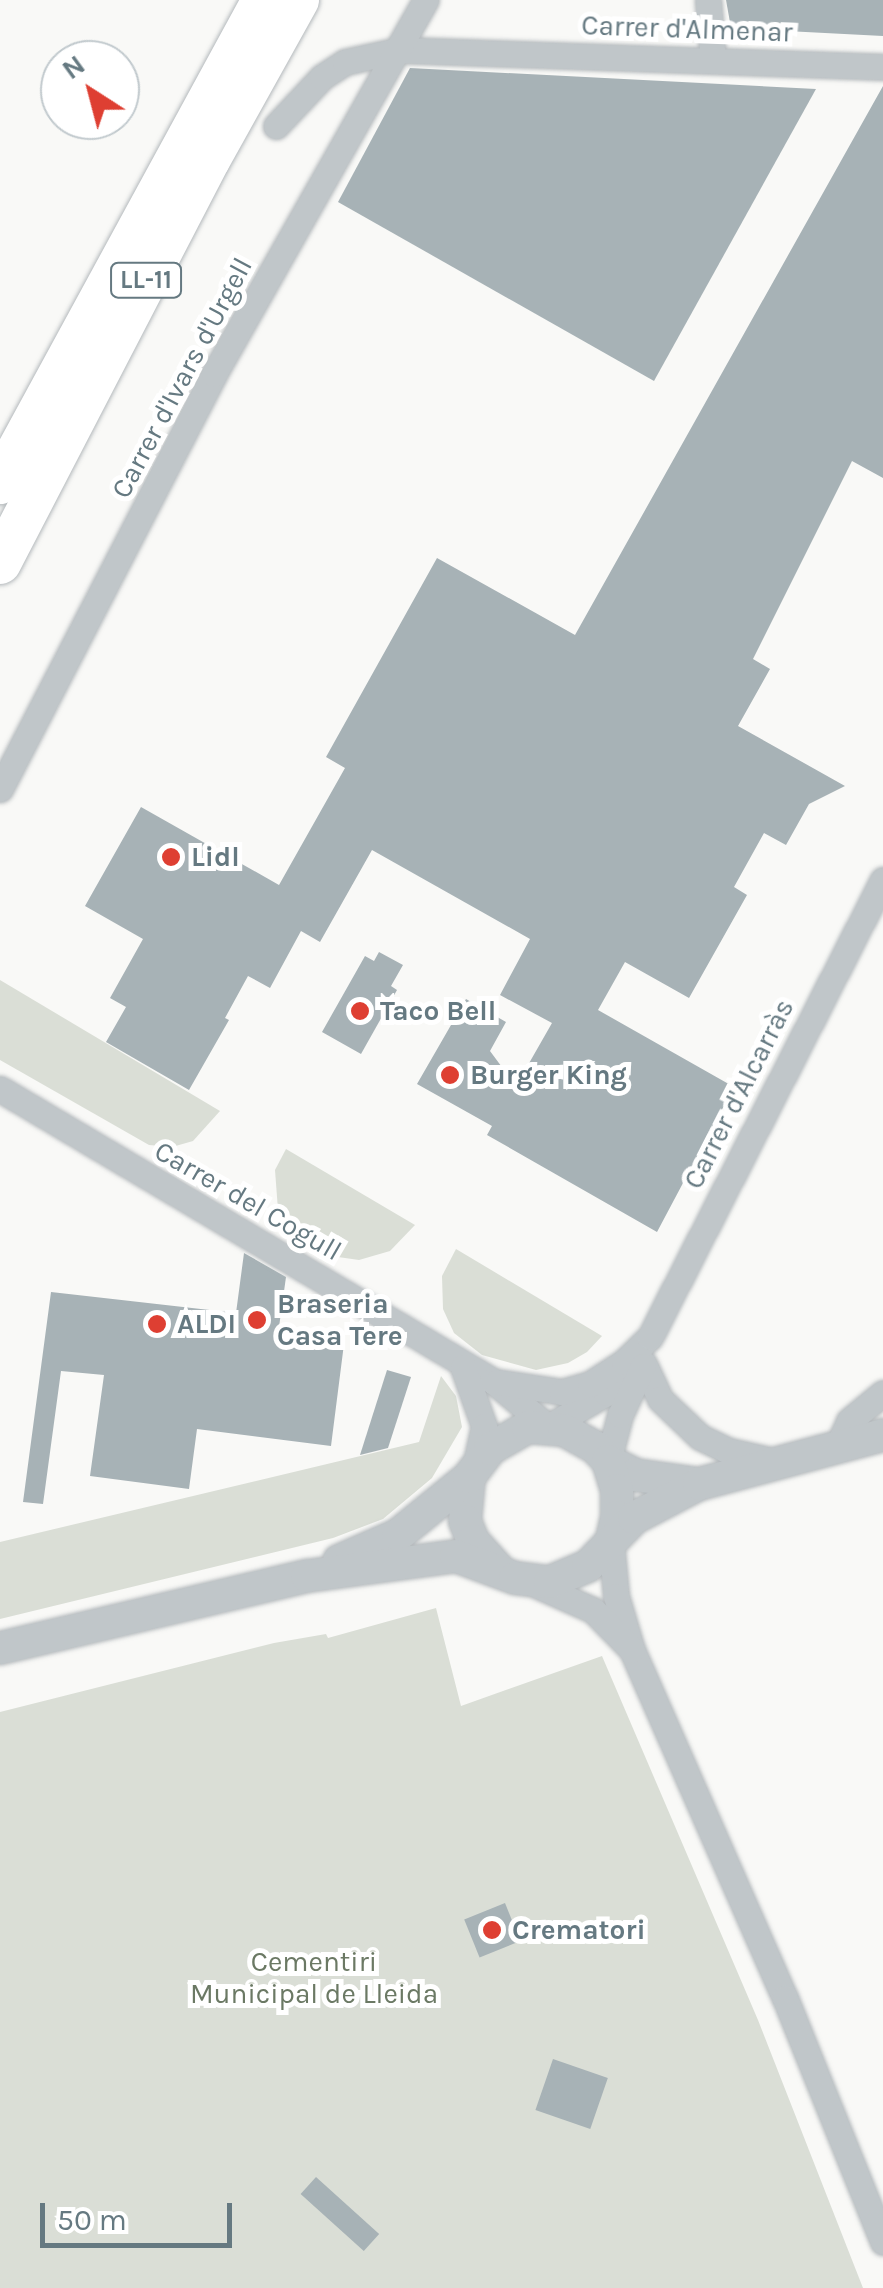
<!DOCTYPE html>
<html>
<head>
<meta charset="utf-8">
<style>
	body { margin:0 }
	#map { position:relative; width:883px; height:2288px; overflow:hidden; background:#f9f9f7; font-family:Karla,sans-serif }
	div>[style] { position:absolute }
	.green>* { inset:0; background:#daded6 }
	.building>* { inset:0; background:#a7b2b6; transform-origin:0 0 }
	.roads { filter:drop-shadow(0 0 2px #b4b9bc) drop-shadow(0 0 2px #b4b9bc) }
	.minor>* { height:25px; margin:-12.5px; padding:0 12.5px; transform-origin:12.5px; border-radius:12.5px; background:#c0c6c9 }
	.tertiary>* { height:32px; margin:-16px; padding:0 16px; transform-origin:16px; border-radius:16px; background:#c0c6c9 }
	.trunk>* { height:42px; margin:-21px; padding:0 21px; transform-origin:21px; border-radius:21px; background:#fff }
	.dots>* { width:28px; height:28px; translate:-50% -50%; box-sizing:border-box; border:5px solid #fff; border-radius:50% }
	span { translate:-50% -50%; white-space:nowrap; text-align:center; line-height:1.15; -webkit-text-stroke:10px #fff; paint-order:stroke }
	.shield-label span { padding:2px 8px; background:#fff; border:2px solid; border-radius:8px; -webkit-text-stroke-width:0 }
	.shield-label { font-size:25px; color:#657981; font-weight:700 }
	.street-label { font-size:28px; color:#657981 }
	.poi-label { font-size:28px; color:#657981; font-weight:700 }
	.left { translate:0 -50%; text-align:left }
	.park-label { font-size:28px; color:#6b7964 }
	.north { position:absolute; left:40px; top:40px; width:100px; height:100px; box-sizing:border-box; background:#fff; border:2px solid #c1c9cd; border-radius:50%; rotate:324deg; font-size:28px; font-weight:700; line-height:40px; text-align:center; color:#657981 }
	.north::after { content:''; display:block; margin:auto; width:35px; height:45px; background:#de3f32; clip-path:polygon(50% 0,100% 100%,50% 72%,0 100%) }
	.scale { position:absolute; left:40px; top:2203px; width:192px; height:45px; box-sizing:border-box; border:5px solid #657981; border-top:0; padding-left:12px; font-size:30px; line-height:35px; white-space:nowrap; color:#657981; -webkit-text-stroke:8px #fff; paint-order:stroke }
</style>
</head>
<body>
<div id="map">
	<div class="green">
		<div style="clip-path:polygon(0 980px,220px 1111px,193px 1141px,172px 1147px,149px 1145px,0 1060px)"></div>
		<div style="clip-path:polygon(286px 1149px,415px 1225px,390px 1251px,359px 1260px,338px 1257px,308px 1240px,290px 1229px,278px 1210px,275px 1170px)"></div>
		<div style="clip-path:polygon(456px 1249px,602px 1336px,587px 1352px,568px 1363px,536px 1370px,482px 1355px,454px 1333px,443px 1309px,442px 1276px)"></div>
		<div style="clip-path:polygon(441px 1376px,456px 1396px,462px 1427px,432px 1478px,383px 1519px,333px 1538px,0 1619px,0 1542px,419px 1442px)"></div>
		<div style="clip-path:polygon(436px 1608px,461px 1706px,602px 1656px,758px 2020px,863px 2288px,0 2288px,0 1712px,274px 1643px,326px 1634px,328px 1638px)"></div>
	</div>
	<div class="building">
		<div style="clip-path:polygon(726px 0,883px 0,883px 36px,731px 28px)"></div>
		<div style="clip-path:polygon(410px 68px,816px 89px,654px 381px,338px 202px)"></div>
		<div style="clip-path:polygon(883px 86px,883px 478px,852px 461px,753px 659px,770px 669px,738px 726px,845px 786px,809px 804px,786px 845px,764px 833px,734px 887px,747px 895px,689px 998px,625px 962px,598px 1010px,734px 1087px,657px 1232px,487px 1135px,492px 1126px,417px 1084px,466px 999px,506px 1022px,490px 1051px,516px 1086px,552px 1023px,500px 995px,530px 939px,372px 850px,320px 942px,301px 931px,270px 988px,248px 976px,225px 1018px,229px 1020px,189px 1090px,106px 1042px,126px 1007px,110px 998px,143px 939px,85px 906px,141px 807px,279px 885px,345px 768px,326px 757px,437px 558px,575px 635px)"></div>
		<div style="clip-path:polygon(379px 952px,403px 965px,391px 986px,397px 990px,361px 1054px,322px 1032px,365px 956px,374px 961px)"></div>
		<div style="clip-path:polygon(244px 1253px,286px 1277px,279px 1327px,345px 1336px,331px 1446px,197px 1429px,189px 1489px,90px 1476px,104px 1375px,61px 1371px,43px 1504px,23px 1502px,51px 1292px,236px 1313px)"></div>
		<div style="clip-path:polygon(387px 1370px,411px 1377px,388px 1448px,360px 1455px)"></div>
		<div style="left:505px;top:1903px;width:41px;height:44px;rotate:68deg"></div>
		<div style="left:553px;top:2059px;width:58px;height:54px;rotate:19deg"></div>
		<div style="left:316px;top:2177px;width:85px;height:23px;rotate:42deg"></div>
	</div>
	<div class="roads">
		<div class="minor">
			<div style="left:708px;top:0;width:59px;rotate:85.2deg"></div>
			<div style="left:276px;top:126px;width:67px;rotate:-46.8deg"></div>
			<div style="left:322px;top:77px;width:27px;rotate:-33deg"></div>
			<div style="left:345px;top:62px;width:55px;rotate:-12.5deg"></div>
			<div style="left:399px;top:50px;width:484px;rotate:2deg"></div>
			<div style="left:0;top:789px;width:467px;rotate:-62.7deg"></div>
			<div style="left:214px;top:374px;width:430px;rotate:-60.5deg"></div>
			<div style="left:0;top:1089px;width:573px;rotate:30.64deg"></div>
			<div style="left:493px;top:1381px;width:72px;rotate:39.9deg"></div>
			<div style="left:548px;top:1427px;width:67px;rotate:-30.4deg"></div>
			<div style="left:606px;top:1393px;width:52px;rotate:-53.6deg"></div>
			<div style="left:644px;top:1364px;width:38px;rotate:65deg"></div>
			<div style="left:660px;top:1399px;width:55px;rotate:43.5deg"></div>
			<div style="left:700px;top:1437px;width:32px;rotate:26deg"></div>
			<div style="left:729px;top:1451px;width:50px;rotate:12.7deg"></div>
			<div style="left:463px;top:1367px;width:63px;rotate:70.4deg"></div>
			<div style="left:484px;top:1426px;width:42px;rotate:102.4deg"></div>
			<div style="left:497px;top:1382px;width:66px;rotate:8.7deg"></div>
			<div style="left:562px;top:1392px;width:29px;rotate:-16deg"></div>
			<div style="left:590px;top:1384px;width:40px;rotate:-32.9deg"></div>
			<div style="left:624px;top:1362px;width:36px;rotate:-44deg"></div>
			<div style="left:650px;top:1337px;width:513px;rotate:-62.99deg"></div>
			<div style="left:838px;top:1445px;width:26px;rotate:-65deg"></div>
			<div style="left:849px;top:1421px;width:44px;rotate:-39.5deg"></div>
			<div style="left:608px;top:1461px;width:48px;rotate:-75.4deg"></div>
			<div style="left:620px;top:1415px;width:54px;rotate:-64.9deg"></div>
			<div style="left:611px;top:1542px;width:54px;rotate:84.7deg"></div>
			<div style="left:616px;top:1596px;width:56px;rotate:73.5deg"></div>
			<div style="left:632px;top:1650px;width:380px;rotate:66.3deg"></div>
			<div style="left:785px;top:1998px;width:263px;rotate:68.1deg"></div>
			<div style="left:530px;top:1582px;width:69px;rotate:24deg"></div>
			<div style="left:593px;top:1610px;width:56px;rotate:45.7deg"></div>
		</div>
		<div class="tertiary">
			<div style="left:608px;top:1461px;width:30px;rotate:27deg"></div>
			<div style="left:635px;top:1475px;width:65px;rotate:8deg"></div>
			<div style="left:469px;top:1477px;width:44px;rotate:95.2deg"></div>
			<div style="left:465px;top:1521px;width:22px;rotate:68deg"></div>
			<div style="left:473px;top:1541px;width:39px;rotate:48deg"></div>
			<div style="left:339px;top:1561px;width:64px;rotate:-23.8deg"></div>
			<div style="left:398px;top:1535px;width:92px;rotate:-39.2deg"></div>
			<div style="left:469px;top:1477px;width:35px;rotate:-53deg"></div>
			<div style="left:490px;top:1449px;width:44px;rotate:-30.1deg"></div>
			<div style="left:528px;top:1427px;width:36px;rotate:5deg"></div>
			<div style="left:564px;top:1430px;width:35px;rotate:29deg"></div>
			<div style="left:595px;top:1447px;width:19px;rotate:47deg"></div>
			<div style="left:608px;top:1461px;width:30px;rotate:73deg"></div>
			<div style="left:617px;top:1490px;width:27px;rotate:90deg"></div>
			<div style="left:617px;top:1517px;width:26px;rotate:103deg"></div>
			<div style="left:0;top:1648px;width:315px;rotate:-13.2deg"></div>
			<div style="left:307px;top:1576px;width:150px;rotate:-7.6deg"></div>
			<div style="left:456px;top:1556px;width:63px;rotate:20.4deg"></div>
			<div style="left:515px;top:1578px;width:35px;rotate:7deg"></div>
			<div style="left:550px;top:1582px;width:41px;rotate:-22.8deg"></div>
			<div style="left:588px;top:1566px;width:66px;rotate:-46.2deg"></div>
			<div style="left:634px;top:1518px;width:73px;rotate:-27.6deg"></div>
			<div style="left:699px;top:1484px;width:190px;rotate:-14.9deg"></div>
		</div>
		<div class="trunk">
			<div style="left:0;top:483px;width:550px;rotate:-61.43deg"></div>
			<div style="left:0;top:563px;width:454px;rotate:-62.6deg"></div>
			<div style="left:209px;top:160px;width:183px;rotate:-60.9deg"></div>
		</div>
	</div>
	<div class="dots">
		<div style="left:171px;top:857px;background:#de3f32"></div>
		<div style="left:360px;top:1011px;background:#de3f32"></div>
		<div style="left:450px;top:1075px;background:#de3f32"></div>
		<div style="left:257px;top:1320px;background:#de3f32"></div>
		<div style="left:157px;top:1324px;background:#de3f32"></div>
		<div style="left:492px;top:1930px;background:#de3f32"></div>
	</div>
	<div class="shield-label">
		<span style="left:146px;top:280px">LL-11</span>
	</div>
	<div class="street-label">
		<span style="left:687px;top:29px;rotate:2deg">Carrer d'Almenar</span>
		<span style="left:182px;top:378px;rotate:-62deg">Carrer d'Ivars d'Urgell</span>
		<span style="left:739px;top:1094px;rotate:-63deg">Carrer d'Alcarràs</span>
		<span style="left:248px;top:1201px;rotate:30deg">Carrer del Cogull</span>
	</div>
	<div class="poi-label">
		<span class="left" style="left:191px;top:857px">Lidl</span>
		<span class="left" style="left:380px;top:1011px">Taco Bell</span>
		<span class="left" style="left:470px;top:1075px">Burger King</span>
		<span class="left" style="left:277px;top:1320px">Braseria<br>Casa Tere</span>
		<span class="left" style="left:177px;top:1324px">ALDI</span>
		<span class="left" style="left:512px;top:1930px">Crematori</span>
	</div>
	<div class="park-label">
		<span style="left:314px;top:1978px">Cementiri<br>Municipal de Lleida</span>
	</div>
	<div class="north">N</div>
	<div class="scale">50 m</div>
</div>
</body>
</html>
